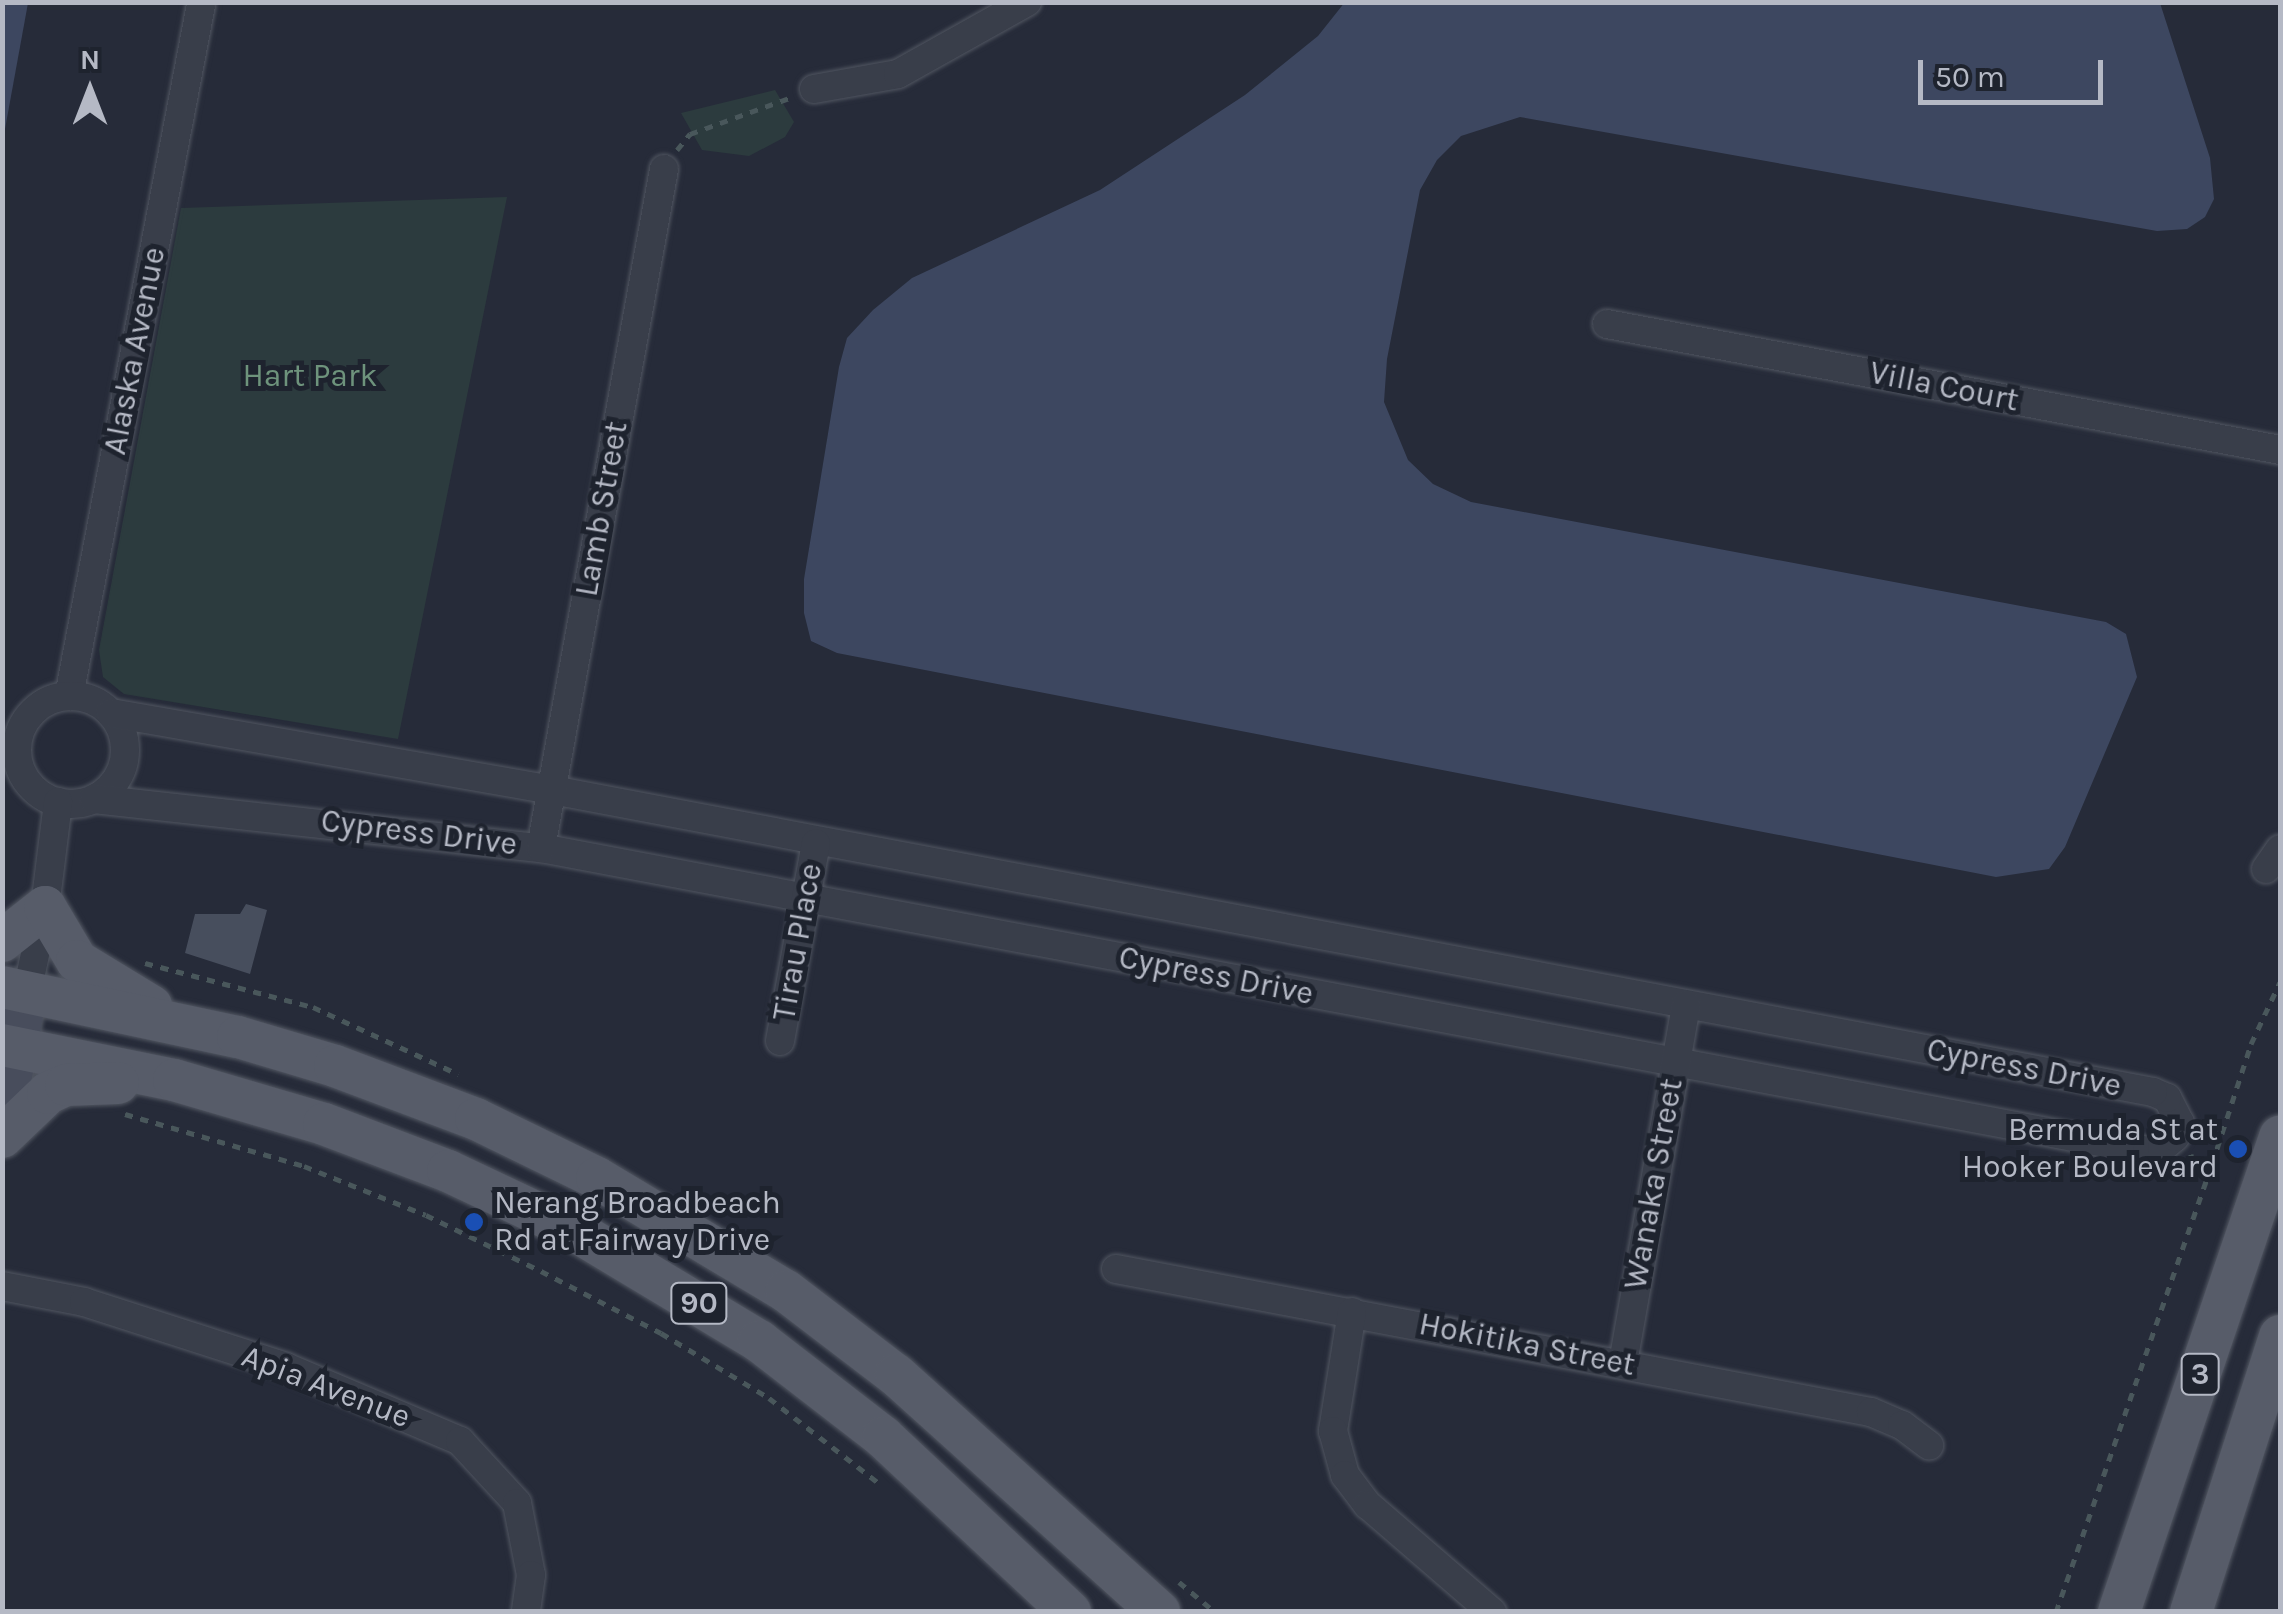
<!DOCTYPE html>
<html>
<head>
<meta charset="utf-8">
<style>
	body { margin:0 }
	#map { position:relative; width:2283px; height:1614px; overflow:hidden; background:#262b39; font-family:Karla,sans-serif }
	div>[style] { position:absolute }
	.green>* { inset:0; background:#2c3b3e }
	.water>* { inset:0; background:#3d4760 }
	.building>* { inset:0; background:#474e5d }
	.path>* { height:5px; margin-top:-2.5px; transform-origin:0; background:repeating-linear-gradient(90deg,#49575b 0 8px,transparent 0 16px) }
	.roads { filter:drop-shadow(0 0 2px #515661) drop-shadow(0 0 2px #515661) }
	.street>* { height:28px; margin:-14px; padding:0 14px; transform-origin:14px; border-radius:14px; background:#393e4a }
	.street>.ring { margin:-14px; padding:0; box-sizing:content-box; background:none; border:28px solid #393e4a; border-radius:50% }
	.secondary>* { height:40px; margin:-20px; padding:0 20px; transform-origin:20px; border-radius:20px; background:#484d5c }
	.primary>* { height:42px; margin:-21px; padding:0 21px; transform-origin:21px; border-radius:21px; background:#575c69 }
	.dots>* { width:28px; height:28px; translate:-50% -50%; box-sizing:border-box; border:5px solid #1e232e; border-radius:50% }
	span { translate:-50% -50%; white-space:nowrap; text-align:center; line-height:1.15; -webkit-text-stroke:10px #1e232e; paint-order:stroke }
	.shield-label span { padding:2px 8px; background:#1e232e; border:2px solid; border-radius:8px; -webkit-text-stroke-width:0 }
	.shield-label { font-size:30px; color:#b5b9c5; font-weight:700 }
	.street-label { font-size:32px; color:#b5b9c5 }
	.park-label { font-size:32px; color:#6e937c }
	.poi-label { font-size:32px; color:#b5b9c5 }
	.right { translate:-100% -50%; text-align:right }
	.left { translate:0 -50%; text-align:left }
	.frame { position:absolute; inset:0; border:5px solid #b5b9c5; pointer-events:none }
	.north { position:absolute; left:40px; top:40px; width:100px; height:100px; -webkit-text-stroke:8px #1e232e; paint-order:stroke; rotate:0deg; font-size:28px; font-weight:700; line-height:40px; text-align:center; color:#b5b9c5 }
	.north::after { content:''; display:block; margin:auto; width:35px; height:45px; background:#b5b9c5; clip-path:polygon(50% 0,100% 100%,50% 72%,0 100%) }
	.scale { position:absolute; left:1918px; top:60px; width:185px; height:45px; box-sizing:border-box; border:5px solid #b5b9c5; border-top:0; padding-left:12px; font-size:30px; line-height:35px; white-space:nowrap; color:#b5b9c5; -webkit-text-stroke:8px #1e232e; paint-order:stroke }
</style>
</head>
<body>
<div id="map">
	<div class="green">
		<div style="clip-path:polygon(775px 90px,794px 122px,785px 137px,749px 156px,702px 150px,681px 113px)"></div>
		<div style="clip-path:polygon(507px 197px,398px 739px,124px 694px,103px 677px,99px 650px,181px 208px)"></div>
	</div>
	<div class="water">
		<div style="clip-path:polygon(3px 2px,28px 3px,3px 140px,2px 3px)"></div>
		<div style="clip-path:polygon(1345px 2px,2160px 3px,2210px 158px,2214px 199px,2205px 217px,2187px 229px,2157px 231px,1520px 117px,1461px 136px,1437px 160px,1420px 190px,1387px 359px,1384px 402px,1408px 460px,1433px 484px,1471px 502px,2106px 622px,2126px 634px,2137px 677px,2065px 847px,2049px 869px,1996px 877px,837px 653px,811px 641px,804px 613px,804px 579px,839px 367px,847px 338px,873px 310px,912px 278px,1100px 190px,1245px 95px,1318px 36px)"></div>
	</div>
	<div class="building">
		<div style="clip-path:polygon(246px 904px,267px 910px,250px 974px,185px 953px,195px 914px,240px 914px)"></div>
	</div>
	<div class="path">
		<div style="left:677px;top:150px;width:21px;rotate:-51deg"></div>
		<div style="left:690px;top:134px;width:109px;rotate:-19.9deg"></div>
		<div style="left:145px;top:963px;width:174px;rotate:14.7deg"></div>
		<div style="left:313px;top:1007px;width:160px;rotate:24.8deg"></div>
		<div style="left:125px;top:1114px;width:186px;rotate:16.2deg"></div>
		<div style="left:304px;top:1166px;width:131px;rotate:21.9deg"></div>
		<div style="left:426px;top:1215px;width:128px;rotate:26deg"></div>
		<div style="left:541px;top:1271px;width:135px;rotate:27.3deg"></div>
		<div style="left:661px;top:1333px;width:126px;rotate:31deg"></div>
		<div style="left:769px;top:1398px;width:142px;rotate:37.8deg"></div>
		<div style="left:2191px;top:1154px;width:13px;rotate:86deg"></div>
		<div style="left:2192px;top:1167px;width:13px;rotate:39deg"></div>
		<div style="left:2202px;top:1175px;width:15px;rotate:-48deg"></div>
		<div style="left:2212px;top:1164px;width:126px;rotate:-72deg"></div>
		<div style="left:2251px;top:1044px;width:68px;rotate:-64.9deg"></div>
		<div style="left:1179px;top:1582px;width:47px;rotate:39.8deg"></div>
		<div style="left:2056px;top:1612px;width:474px;rotate:-70.8deg"></div>
	</div>
	<div class="roads">
		<div class="street">
			<div style="left:814px;top:89px;width:85px;rotate:-10.1deg"></div>
			<div style="left:898px;top:74px;width:148px;rotate:-29.2deg"></div>
			<div style="left:1607px;top:324px;width:685px;rotate:10.6deg"></div>
			<div style="left:69px;top:696px;width:703px;rotate:-79.19deg"></div>
			<div class="ring" style="left:17px;top:696px;width:80px;height:80px"></div>
			<div style="left:94px;top:799px;width:450px;rotate:6.3deg"></div>
			<div style="left:541px;top:848px;width:1634px;rotate:10.68deg"></div>
			<div style="left:2147px;top:1151px;width:15px;rotate:-11deg"></div>
			<div style="left:2162px;top:1148px;width:17px;rotate:-40deg"></div>
			<div style="left:2175px;top:1137px;width:15px;rotate:-70deg"></div>
			<div style="left:2180px;top:1123px;width:28px;rotate:-117deg"></div>
			<div style="left:2167px;top:1098px;width:15px;rotate:-157deg"></div>
			<div style="left:2153px;top:1092px;width:1629px;rotate:-169.32deg"></div>
			<div style="left:552px;top:790px;width:448px;rotate:-170.1deg"></div>
			<div style="left:541px;top:848px;width:690px;rotate:-79.73deg"></div>
			<div style="left:2266px;top:869px;width:24px;rotate:-55deg"></div>
			<div style="left:27px;top:992px;width:87px;rotate:-78deg"></div>
			<div style="left:45px;top:907px;width:106px;rotate:-82.9deg"></div>
			<div style="left:780px;top:1041px;width:201px;rotate:-79.7deg"></div>
			<div style="left:1116px;top:1269px;width:768px;rotate:10.73deg"></div>
			<div style="left:1871px;top:1412px;width:34px;rotate:23deg"></div>
			<div style="left:1902px;top:1425px;width:34px;rotate:37deg"></div>
			<div style="left:2px;top:1286px;width:84px;rotate:11deg"></div>
			<div style="left:84px;top:1302px;width:212px;rotate:17.8deg"></div>
			<div style="left:286px;top:1367px;width:189px;rotate:23deg"></div>
			<div style="left:460px;top:1441px;width:84px;rotate:47.4deg"></div>
			<div style="left:517px;top:1503px;width:73px;rotate:79deg"></div>
			<div style="left:531px;top:1575px;width:37px;rotate:98deg"></div>
			<div style="left:1352px;top:1312px;width:121px;rotate:99.1deg"></div>
			<div style="left:1333px;top:1431px;width:46px;rotate:74.7deg"></div>
			<div style="left:1345px;top:1475px;width:38px;rotate:53deg"></div>
			<div style="left:1368px;top:1505px;width:164px;rotate:40.8deg"></div>
			<div style="left:1623px;top:1363px;width:364px;rotate:-80deg"></div>
		</div>
		<div class="secondary">
			<div style="left:2px;top:1130px;width:140px;rotate:-79.7deg"></div>
		</div>
		<div class="primary">
			<div style="left:2px;top:941px;width:55px;rotate:-38.3deg"></div>
			<div style="left:45px;top:907px;width:63px;rotate:59.3deg"></div>
			<div style="left:77px;top:961px;width:87px;rotate:31.3deg"></div>
			<div style="left:2px;top:987px;width:241px;rotate:12deg"></div>
			<div style="left:238px;top:1037px;width:101px;rotate:16.6deg"></div>
			<div style="left:335px;top:1066px;width:151px;rotate:20.6deg"></div>
			<div style="left:476px;top:1119px;width:135px;rotate:26deg"></div>
			<div style="left:597px;top:1178px;width:220px;rotate:30.9deg"></div>
			<div style="left:786px;top:1291px;width:138px;rotate:37.4deg"></div>
			<div style="left:896px;top:1375px;width:354px;rotate:42deg"></div>
			<div style="left:2px;top:1045px;width:176px;rotate:11.5deg"></div>
			<div style="left:174px;top:1080px;width:156px;rotate:16.3deg"></div>
			<div style="left:324px;top:1124px;width:133px;rotate:20.8deg"></div>
			<div style="left:448px;top:1171px;width:147px;rotate:25.3deg"></div>
			<div style="left:581px;top:1234px;width:208px;rotate:31deg"></div>
			<div style="left:759px;top:1341px;width:157px;rotate:37.7deg"></div>
			<div style="left:883px;top:1437px;width:256px;rotate:43.1deg"></div>
			<div style="left:2px;top:1137px;width:64px;rotate:-43.7deg"></div>
			<div style="left:48px;top:1093px;width:20px;rotate:-24deg"></div>
			<div style="left:66px;top:1085px;width:52px;rotate:-2.2deg"></div>
			<div style="left:2119px;top:1612px;width:502px;rotate:-71.28deg"></div>
			<div style="left:2191px;top:1612px;width:290px;rotate:-72.1deg"></div>
		</div>
	</div>
	<div class="dots">
		<div style="left:2238px;top:1149px;background:#1a4fb4"></div>
		<div style="left:474px;top:1222px;background:#1a4fb4"></div>
	</div>
	<div class="shield-label">
		<span style="left:699px;top:1303px">90</span>
		<span style="left:2200px;top:1374px">3</span>
	</div>
	<div class="street-label">
		<span style="left:135px;top:351px;rotate:-79deg">Alaska Avenue</span>
		<span style="left:1944px;top:387px;rotate:11deg">Villa Court</span>
		<span style="left:602px;top:509px;rotate:-80deg">Lamb Street</span>
		<span style="left:419px;top:833px;rotate:7deg">Cypress Drive</span>
		<span style="left:798px;top:942px;rotate:-80deg">Tirau Place</span>
		<span style="left:1216px;top:976px;rotate:11deg">Cypress Drive</span>
		<span style="left:2024px;top:1068px;rotate:11deg">Cypress Drive</span>
		<span style="left:1654px;top:1184px;rotate:-80deg">Wanaka Street</span>
		<span style="left:1527px;top:1345px;rotate:11deg">Hokitika Street</span>
		<span style="left:326px;top:1387px;rotate:21deg">Apia Avenue</span>
	</div>
	<div class="park-label">
		<span style="left:310px;top:376px">Hart Park</span>
	</div>
	<div class="poi-label">
		<span class="right" style="left:2218px;top:1149px">Bermuda St at<br>Hooker Boulevard</span>
		<span class="left" style="left:494px;top:1222px">Nerang Broadbeach<br>Rd at Fairway Drive</span>
	</div>
	<div class="frame"></div>
	<div class="north">N</div>
	<div class="scale">50 m</div>
</div>
</body>
</html>
